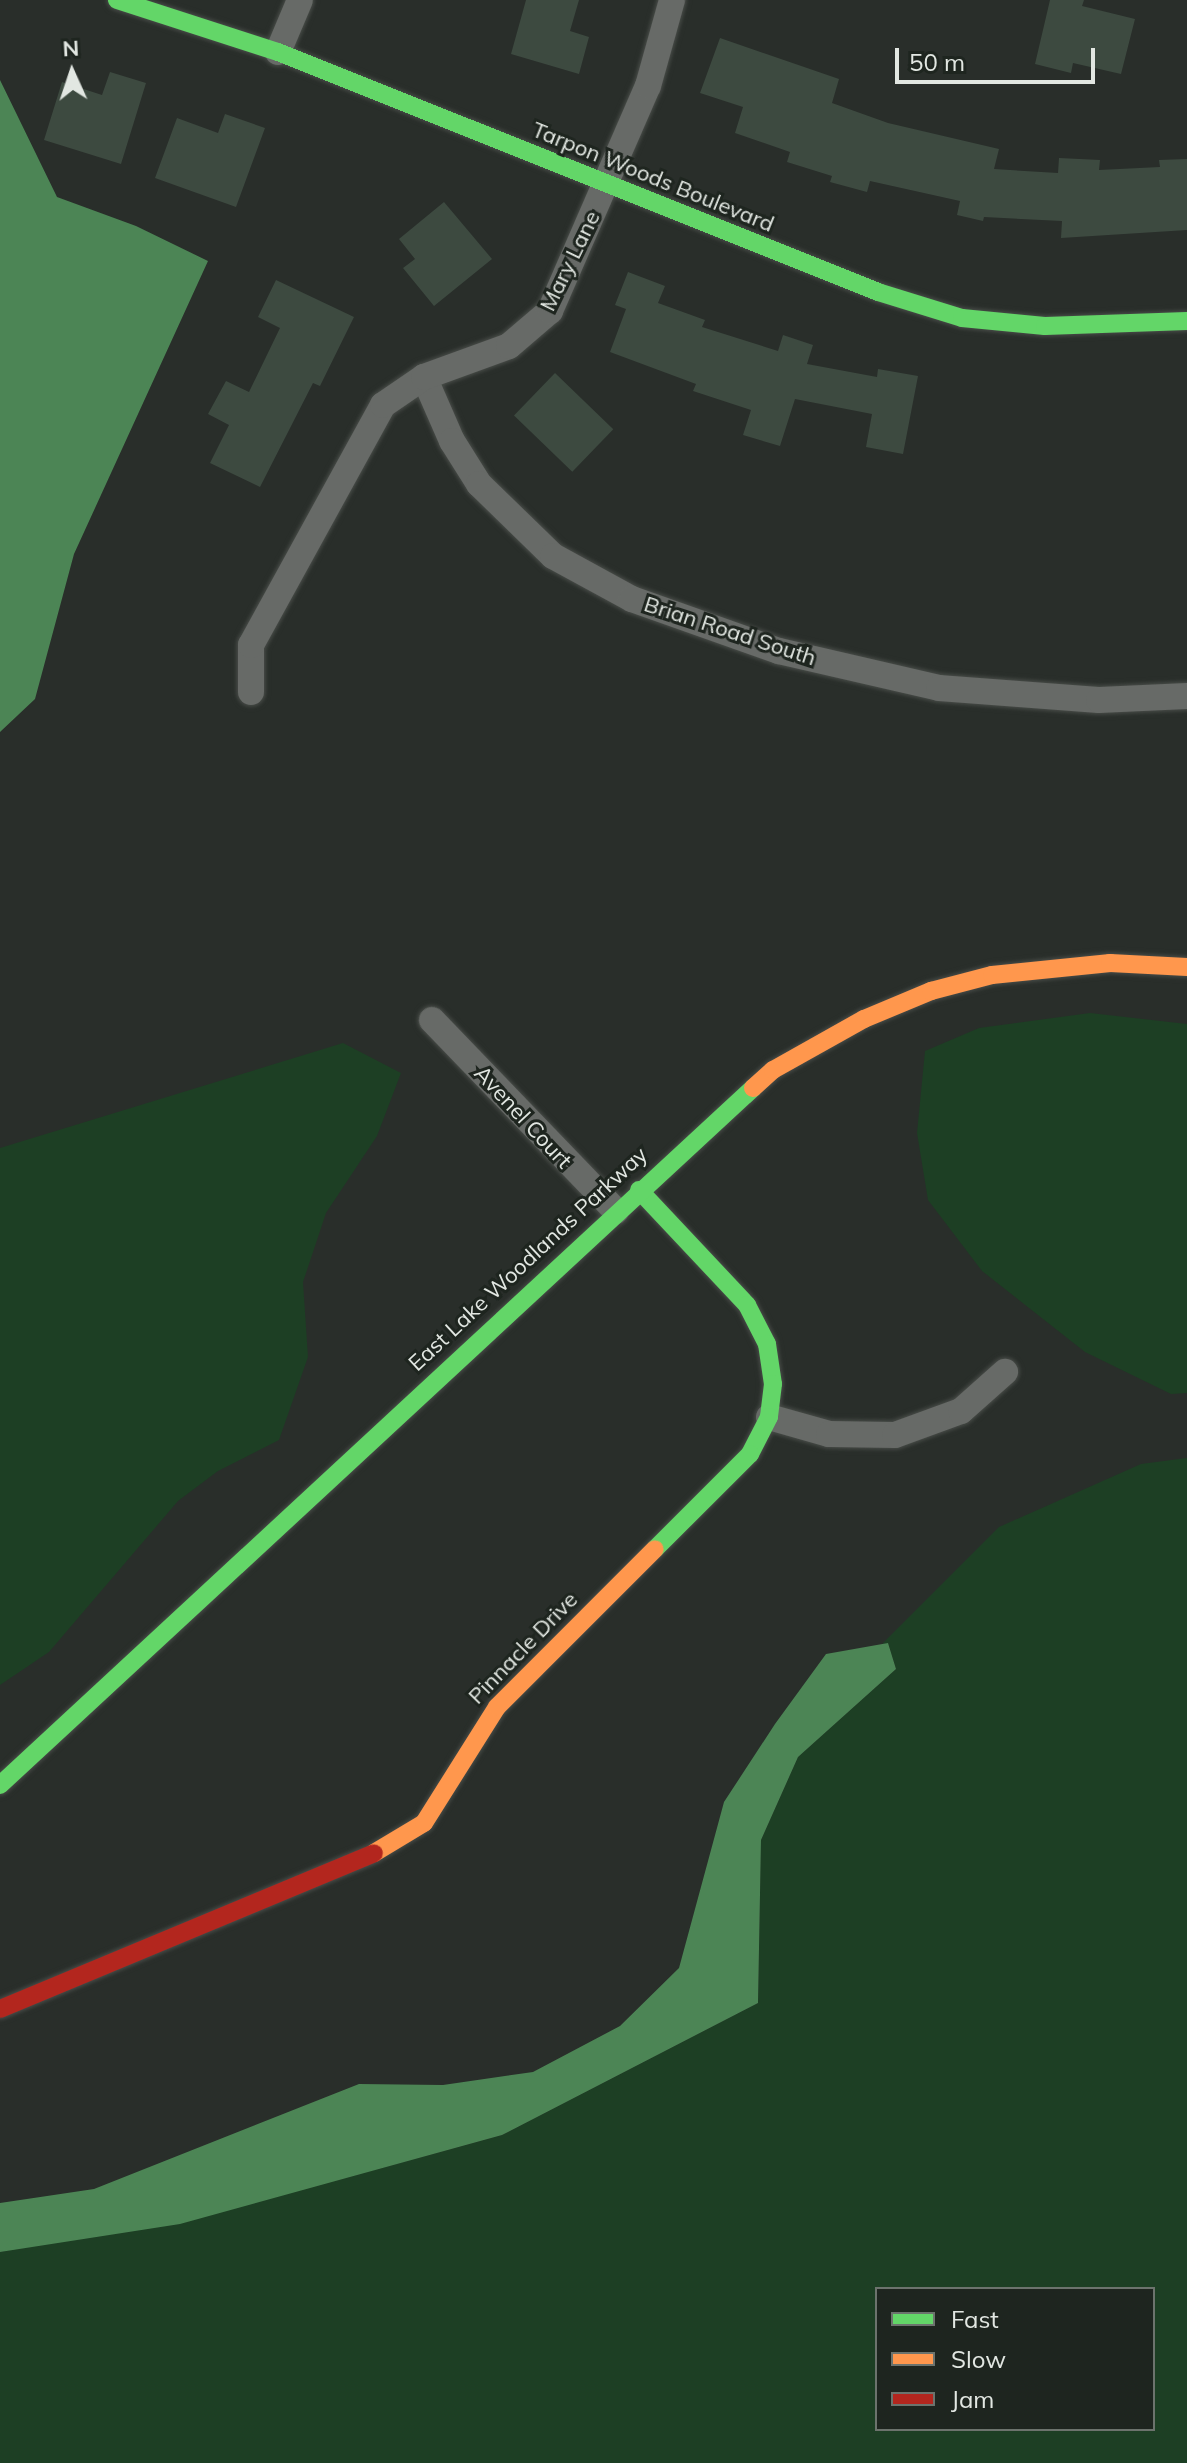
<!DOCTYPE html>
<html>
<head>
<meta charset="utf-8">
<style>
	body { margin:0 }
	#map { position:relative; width:1187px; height:2463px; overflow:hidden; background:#292e2a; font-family:Mulish,sans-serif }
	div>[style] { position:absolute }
	.green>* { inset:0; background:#1d3f24 }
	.water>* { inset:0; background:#4c8555 }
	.building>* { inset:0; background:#3d4a40; transform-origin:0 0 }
	.roads { filter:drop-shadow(0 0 2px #484c48) drop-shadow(0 0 2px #484c48) }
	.street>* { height:26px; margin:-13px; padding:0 13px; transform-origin:13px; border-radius:13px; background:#676a67 }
	.fast>* { height:18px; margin:-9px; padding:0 9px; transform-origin:9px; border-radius:9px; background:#63d668 }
	.slow>* { height:18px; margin:-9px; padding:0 9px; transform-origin:9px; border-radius:9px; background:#ff974d }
	.jam>* { height:18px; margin:-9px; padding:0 9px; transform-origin:9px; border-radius:9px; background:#b3261e }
	span { translate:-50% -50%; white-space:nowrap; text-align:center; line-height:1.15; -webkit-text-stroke:6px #1e251f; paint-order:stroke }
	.street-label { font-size:22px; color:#e2e7e2 }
	.legend { position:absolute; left:875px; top:2287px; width:280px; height:144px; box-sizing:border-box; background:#1e251f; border:2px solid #6c736d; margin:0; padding:10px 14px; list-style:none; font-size:24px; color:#e2e7e2 }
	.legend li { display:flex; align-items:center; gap:16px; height:40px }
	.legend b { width:40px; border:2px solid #6c736d }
	.north { position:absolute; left:32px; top:32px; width:80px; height:80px; -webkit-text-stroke:6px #1e251f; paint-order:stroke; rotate:357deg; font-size:22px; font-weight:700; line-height:32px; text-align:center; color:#e2e7e2 }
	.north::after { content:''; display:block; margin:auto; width:28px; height:36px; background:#e2e7e2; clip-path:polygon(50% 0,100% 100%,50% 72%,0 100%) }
	.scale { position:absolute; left:895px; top:48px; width:200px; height:36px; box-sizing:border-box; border:4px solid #e2e7e2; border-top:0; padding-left:10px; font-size:24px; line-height:28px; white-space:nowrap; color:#e2e7e2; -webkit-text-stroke:6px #1e251f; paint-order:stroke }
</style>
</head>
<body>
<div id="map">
	<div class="green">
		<div style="clip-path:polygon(1090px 1013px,1187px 1024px,1187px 1393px,1171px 1394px,1085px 1352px,982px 1271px,928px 1200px,917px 1133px,925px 1051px,979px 1028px)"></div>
		<div style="clip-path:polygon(343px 1043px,401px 1073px,377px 1136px,326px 1213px,303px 1282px,308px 1357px,279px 1440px,218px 1471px,178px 1501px,49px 1652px,0 1685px,0 1148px)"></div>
		<div style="clip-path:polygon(evenodd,1187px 1458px,1187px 2463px,0 2463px,0 2252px,338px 2180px,502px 2135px,758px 2003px,761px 1840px,798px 1757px,896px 1669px,888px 1643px,882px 1644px,999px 1527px,1141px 1464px,1187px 1458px,877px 2289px,1153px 2289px,1153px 2429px,877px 2429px,877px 2289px)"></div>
	</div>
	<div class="water">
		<div style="clip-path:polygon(0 80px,57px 197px,136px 226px,208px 261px,74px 554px,35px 699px,0 732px)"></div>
		<div style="clip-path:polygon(888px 1643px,896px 1669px,798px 1757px,761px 1840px,758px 2003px,502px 2135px,180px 2224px,0 2252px,0 2203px,94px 2189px,359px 2084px,443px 2085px,533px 2072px,620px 2026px,679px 1968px,724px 1802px,775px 1724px,826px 1654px)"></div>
	</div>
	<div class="building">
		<div style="clip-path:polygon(526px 0,579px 0,570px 31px,589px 37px,579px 74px,511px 54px)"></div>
		<div style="clip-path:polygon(1050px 0,1084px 0,1082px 6px,1135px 19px,1121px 74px,1073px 63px,1071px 73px,1035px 64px)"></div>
		<div style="clip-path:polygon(720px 38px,839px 79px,832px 103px,888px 123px,999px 149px,994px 169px,1058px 173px,1059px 158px,1100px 160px,1099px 170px,1160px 167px,1159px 160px,1187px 159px,1187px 230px,1061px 238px,1062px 221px,984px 217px,983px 221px,957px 215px,960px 201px,870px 181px,867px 192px,830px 182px,832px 176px,787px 162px,790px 152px,735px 133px,743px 107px,700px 93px)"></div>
		<div style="clip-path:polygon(110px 72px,146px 83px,121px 164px,44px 140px,62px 82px,102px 95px)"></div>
		<div style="clip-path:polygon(225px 114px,265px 128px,236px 207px,155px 178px,177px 118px,218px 133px)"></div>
		<div style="clip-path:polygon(444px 202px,492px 259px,434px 306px,403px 268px,415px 259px,399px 239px)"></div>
		<div style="clip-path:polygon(628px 272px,665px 286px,658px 303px,705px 320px,702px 327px,778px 351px,783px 335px,813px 345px,807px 364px,877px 377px,878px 369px,918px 376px,903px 454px,866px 447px,872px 414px,795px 399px,780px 446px,743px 435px,751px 410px,693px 391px,696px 384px,610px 352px,626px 309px,615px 305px)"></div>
		<div style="clip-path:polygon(276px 280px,354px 317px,320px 386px,313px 383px,260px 487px,210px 463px,229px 425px,208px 414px,226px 381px,249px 392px,280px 328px,258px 317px)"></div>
		<div style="left:555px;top:373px;width:81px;height:59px;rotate:44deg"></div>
	</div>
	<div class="roads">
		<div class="street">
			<div style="left:278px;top:52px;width:56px;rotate:-67.1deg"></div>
			<div style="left:424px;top:377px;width:70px;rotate:66.4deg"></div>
			<div style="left:452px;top:441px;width:51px;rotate:57.9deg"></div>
			<div style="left:479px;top:484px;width:103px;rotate:44.2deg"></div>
			<div style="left:553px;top:556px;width:90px;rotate:28.6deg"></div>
			<div style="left:632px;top:599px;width:156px;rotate:19.5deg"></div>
			<div style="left:779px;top:651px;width:164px;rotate:13deg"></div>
			<div style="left:939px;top:688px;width:160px;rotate:4.3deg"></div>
			<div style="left:1099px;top:700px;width:88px;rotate:-2.6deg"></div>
			<div style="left:251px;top:692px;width:47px;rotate:-90deg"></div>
			<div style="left:251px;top:645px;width:274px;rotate:-61.2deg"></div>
			<div style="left:383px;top:405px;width:50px;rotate:-34.3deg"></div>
			<div style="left:424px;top:377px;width:90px;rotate:-20deg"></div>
			<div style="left:509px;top:346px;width:54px;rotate:-40.5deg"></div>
			<div style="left:550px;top:311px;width:245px;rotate:-66.5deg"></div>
			<div style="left:648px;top:86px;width:89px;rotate:-74.4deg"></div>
			<div style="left:432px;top:1020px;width:265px;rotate:46.1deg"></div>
			<div style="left:769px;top:1417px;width:62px;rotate:15.8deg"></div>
			<div style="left:829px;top:1434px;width:66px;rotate:0.9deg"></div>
			<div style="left:895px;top:1435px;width:70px;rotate:-20deg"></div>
			<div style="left:961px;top:1411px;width:59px;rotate:-41.6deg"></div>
		</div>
		<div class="fast">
			<div style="left:117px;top:0;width:169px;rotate:17.9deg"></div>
			<div style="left:278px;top:52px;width:646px;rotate:21.8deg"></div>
			<div style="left:878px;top:292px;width:88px;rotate:17.2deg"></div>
			<div style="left:962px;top:318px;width:83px;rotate:5.5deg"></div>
			<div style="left:1045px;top:326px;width:142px;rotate:-2deg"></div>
			<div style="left:639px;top:1190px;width:158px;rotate:46.8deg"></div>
			<div style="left:747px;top:1305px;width:44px;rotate:62.9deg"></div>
			<div style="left:767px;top:1344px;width:40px;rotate:81.5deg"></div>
			<div style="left:773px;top:1384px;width:33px;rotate:97deg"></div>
			<div style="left:769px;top:1417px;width:42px;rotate:117.2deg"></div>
			<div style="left:750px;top:1454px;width:134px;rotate:135deg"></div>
			<div style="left:0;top:1785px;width:1026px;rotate:-42.79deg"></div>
		</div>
		<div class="slow">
			<div style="left:753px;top:1088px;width:27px;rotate:-42deg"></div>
			<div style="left:773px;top:1070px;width:104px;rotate:-29.3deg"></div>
			<div style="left:864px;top:1019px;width:73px;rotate:-22.7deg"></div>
			<div style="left:931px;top:991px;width:63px;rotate:-14.7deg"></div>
			<div style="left:992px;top:975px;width:119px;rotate:-5.8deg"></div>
			<div style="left:1110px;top:963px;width:77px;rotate:3deg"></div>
			<div style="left:374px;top:1853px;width:58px;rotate:-31deg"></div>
			<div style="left:424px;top:1823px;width:137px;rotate:-57.8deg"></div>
			<div style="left:497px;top:1707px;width:223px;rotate:-45deg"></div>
		</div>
		<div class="jam">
			<div style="left:0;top:2009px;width:405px;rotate:-22.6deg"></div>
		</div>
	</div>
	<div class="street-label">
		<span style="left:653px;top:177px;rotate:22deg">Tarpon Woods Boulevard</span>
		<span style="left:570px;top:261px;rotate:-64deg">Mary Lane</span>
		<span style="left:730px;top:631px;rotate:18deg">Brian Road South</span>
		<span style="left:523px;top:1117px;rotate:47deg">Avenel Court</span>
		<span style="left:528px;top:1259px;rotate:-43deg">East Lake Woodlands Parkway</span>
		<span style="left:523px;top:1648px;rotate:-46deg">Pinnacle Drive</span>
	</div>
	<ul class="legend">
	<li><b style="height:10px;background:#63d668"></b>Fast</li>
	<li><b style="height:10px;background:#ff974d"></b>Slow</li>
	<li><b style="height:10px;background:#b3261e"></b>Jam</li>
	</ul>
	<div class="north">N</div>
	<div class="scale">50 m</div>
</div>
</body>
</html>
